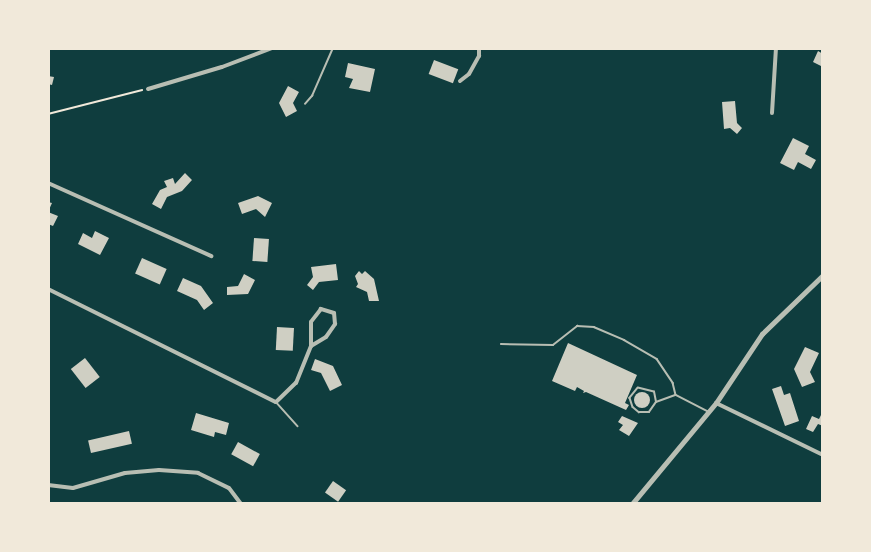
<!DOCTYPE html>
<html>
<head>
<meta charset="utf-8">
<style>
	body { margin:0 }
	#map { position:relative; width:871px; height:552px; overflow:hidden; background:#0f3d3e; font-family:"Noto Serif",serif }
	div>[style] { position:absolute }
	.building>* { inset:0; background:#cfcfc3; transform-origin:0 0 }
	.round { border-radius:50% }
	.path>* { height:1.5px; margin:-0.75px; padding:0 0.75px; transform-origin:0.75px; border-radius:0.75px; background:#f1e9da }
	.service>* { height:1.5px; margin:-0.75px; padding:0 0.75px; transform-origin:0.75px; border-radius:0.75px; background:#b8beb3 }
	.minor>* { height:4px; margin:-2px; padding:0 2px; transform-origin:2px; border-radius:2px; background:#b8beb3 }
	.tertiary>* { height:4.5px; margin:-2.25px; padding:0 2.25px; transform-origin:2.25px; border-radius:2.25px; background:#b8beb3 }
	span { translate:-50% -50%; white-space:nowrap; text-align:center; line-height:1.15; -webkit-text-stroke:6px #f1e9da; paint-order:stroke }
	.frame { position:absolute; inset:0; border:50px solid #f1e9da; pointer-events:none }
</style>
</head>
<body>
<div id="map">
	<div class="building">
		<div style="clip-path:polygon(818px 51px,823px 54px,823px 67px,813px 62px)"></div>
		<div style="left:434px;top:60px;width:26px;height:15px;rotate:21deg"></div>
		<div style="clip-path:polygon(348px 63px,375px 69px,370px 92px,349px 88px,353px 79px,345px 77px)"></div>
		<div style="clip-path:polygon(48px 76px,54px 77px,52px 85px,48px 84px)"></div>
		<div style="clip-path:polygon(288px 86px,299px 92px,293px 103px,297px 111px,286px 117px,279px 103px)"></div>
		<div style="clip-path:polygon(735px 101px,737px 123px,742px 128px,737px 134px,730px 128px,724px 129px,722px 102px)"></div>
		<div style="clip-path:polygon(793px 138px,809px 146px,805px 154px,816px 160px,811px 169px,798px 162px,794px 170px,780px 163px)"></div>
		<div style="clip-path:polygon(185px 173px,192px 180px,182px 191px,167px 197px,161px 209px,152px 204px,160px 190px,167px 187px,164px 181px,173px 178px,175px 184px)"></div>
		<div style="clip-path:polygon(258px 196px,272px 203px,265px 217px,256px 209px,242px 214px,238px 203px)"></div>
		<div style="clip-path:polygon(48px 202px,52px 203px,48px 212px,58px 216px,53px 226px,48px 224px)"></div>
		<div style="clip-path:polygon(95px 231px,109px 238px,100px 255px,78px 244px,83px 233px,92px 238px)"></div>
		<div style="left:254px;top:238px;width:15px;height:23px;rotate:4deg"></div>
		<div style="left:142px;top:258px;width:27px;height:17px;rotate:24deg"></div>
		<div style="clip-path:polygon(336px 264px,338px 280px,319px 282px,313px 290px,307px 285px,313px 277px,311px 267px)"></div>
		<div style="clip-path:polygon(359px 271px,362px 274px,365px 271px,374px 279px,379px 301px,369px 301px,367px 292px,356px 287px,358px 284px,355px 276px)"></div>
		<div style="clip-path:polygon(244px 274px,255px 280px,248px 294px,227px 295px,227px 287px,238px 286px)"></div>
		<div style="clip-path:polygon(183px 278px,201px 286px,213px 303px,204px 310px,197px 300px,177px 291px)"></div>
		<div style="left:277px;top:327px;width:17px;height:23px;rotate:3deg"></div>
		<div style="clip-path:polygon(568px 343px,637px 375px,625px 403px,629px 405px,626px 410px,586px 392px,583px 393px,584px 391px,577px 387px,575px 391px,552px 381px)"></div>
		<div style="clip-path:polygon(805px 347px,819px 353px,810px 372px,815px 382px,802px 387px,794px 369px)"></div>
		<div style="left:85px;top:358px;width:24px;height:18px;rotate:52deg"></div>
		<div style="clip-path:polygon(315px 359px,333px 366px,342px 385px,330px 391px,321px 373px,311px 370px)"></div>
		<div style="clip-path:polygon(781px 386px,784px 395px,790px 393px,799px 421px,785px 426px,772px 389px)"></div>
		<div class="round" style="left:634px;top:392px;width:16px;height:16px"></div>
		<div style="clip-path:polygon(823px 411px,823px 426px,818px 424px,813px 432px,806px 429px,812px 416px,819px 419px)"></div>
		<div style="clip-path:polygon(196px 413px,229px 423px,226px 435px,215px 432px,214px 437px,191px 430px)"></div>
		<div style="clip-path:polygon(622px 416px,638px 423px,629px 436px,619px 430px,623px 425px,618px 422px)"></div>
		<div style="left:129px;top:431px;width:13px;height:42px;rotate:77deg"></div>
		<div style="left:238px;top:442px;width:25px;height:14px;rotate:29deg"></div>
		<div style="left:333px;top:481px;width:16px;height:14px;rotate:35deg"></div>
	</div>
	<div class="path">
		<div style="left:48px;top:114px;width:97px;rotate:-14.3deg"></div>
	</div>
	<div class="service">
		<div style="left:305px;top:104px;width:11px;rotate:-49deg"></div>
		<div style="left:312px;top:96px;width:52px;rotate:-66.4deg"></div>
		<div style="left:501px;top:344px;width:52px;rotate:1.1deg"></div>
		<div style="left:553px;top:345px;width:31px;rotate:-38deg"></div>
		<div style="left:577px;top:326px;width:17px;rotate:3deg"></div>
		<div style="left:594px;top:327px;width:33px;rotate:23deg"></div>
		<div style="left:624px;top:340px;width:38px;rotate:30deg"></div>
		<div style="left:657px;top:359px;width:29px;rotate:56deg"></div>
		<div style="left:673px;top:383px;width:12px;rotate:76deg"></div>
		<div style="left:676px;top:395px;width:36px;rotate:27deg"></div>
		<div style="left:656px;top:402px;width:10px;rotate:-101deg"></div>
		<div style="left:654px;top:392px;width:16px;rotate:-166deg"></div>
		<div style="left:638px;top:388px;width:13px;rotate:129deg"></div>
		<div style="left:630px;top:398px;width:9px;rotate:72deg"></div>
		<div style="left:633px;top:407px;width:8px;rotate:40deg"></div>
		<div style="left:639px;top:412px;width:10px"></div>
		<div style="left:649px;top:412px;width:12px;rotate:-55deg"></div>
		<div style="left:656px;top:402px;width:20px;rotate:-20deg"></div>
		<div style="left:277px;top:403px;width:31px;rotate:48deg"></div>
	</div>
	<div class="minor">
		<div style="left:460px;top:81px;width:11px;rotate:-38deg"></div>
		<div style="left:469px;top:74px;width:21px;rotate:-61deg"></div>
		<div style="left:479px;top:56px;width:8px;rotate:-90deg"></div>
		<div style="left:148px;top:89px;width:77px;rotate:-16.6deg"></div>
		<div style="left:222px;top:67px;width:53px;rotate:-20.8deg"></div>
		<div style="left:772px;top:113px;width:65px;rotate:-86.5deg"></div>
		<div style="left:48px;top:183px;width:179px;rotate:24.1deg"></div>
		<div style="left:48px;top:289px;width:254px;rotate:26.4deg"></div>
		<div style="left:276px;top:402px;width:28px;rotate:-44deg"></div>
		<div style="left:296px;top:383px;width:40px;rotate:-68deg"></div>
		<div style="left:311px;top:346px;width:17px;rotate:-31deg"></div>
		<div style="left:326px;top:337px;width:16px;rotate:-55deg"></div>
		<div style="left:335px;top:324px;width:11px;rotate:-95deg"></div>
		<div style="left:334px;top:313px;width:14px;rotate:-163deg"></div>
		<div style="left:321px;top:309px;width:16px;rotate:128deg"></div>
		<div style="left:311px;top:322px;width:24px;rotate:90deg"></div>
		<div style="left:716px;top:403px;width:119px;rotate:25.9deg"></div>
		<div style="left:48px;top:485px;width:25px;rotate:7deg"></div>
		<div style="left:73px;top:488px;width:54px;rotate:-16.1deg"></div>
		<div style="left:125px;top:473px;width:34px;rotate:-5deg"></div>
		<div style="left:159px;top:470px;width:39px;rotate:4deg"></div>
		<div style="left:198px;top:473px;width:34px;rotate:26deg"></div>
		<div style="left:229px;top:488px;width:20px;rotate:53deg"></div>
	</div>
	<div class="tertiary">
		<div style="left:632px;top:504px;width:131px;rotate:-50.3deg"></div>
		<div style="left:716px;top:403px;width:83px;rotate:-56.3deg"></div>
		<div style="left:762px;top:334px;width:85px;rotate:-44deg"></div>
	</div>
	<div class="frame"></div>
</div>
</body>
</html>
